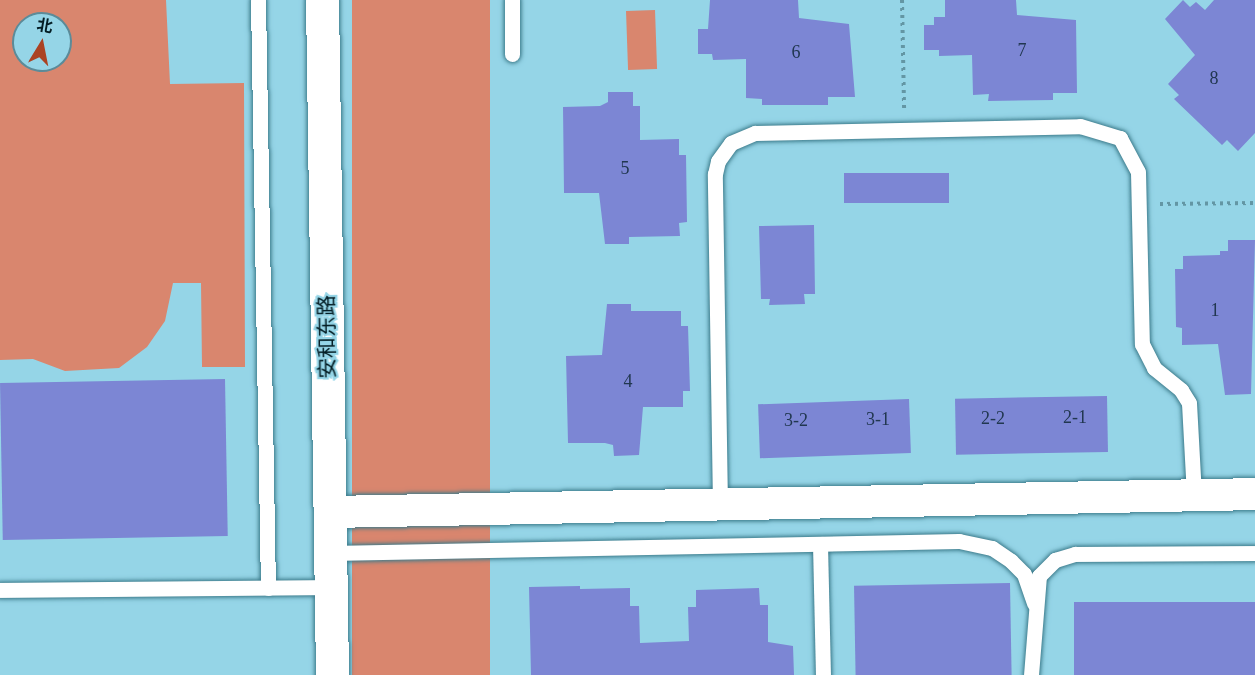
<!DOCTYPE html>
<html>
<head>
<meta charset="utf-8">
<style>
	body { margin:0 }
	#map { position:relative; width:1255px; height:675px; overflow:hidden; background:#95d5e7; font-family:"Times New Roman","Noto Sans SC",serif }
	div>[style] { position:absolute }
	.green>* { inset:0; background:#d9866e; transform-origin:0 0 }
	.building>* { inset:0; background:#7c86d4; transform-origin:0 0 }
	.path>* { height:4px; margin-top:-2px; transform-origin:0; background:repeating-linear-gradient(90deg,#6396a4 0 3px,transparent 0 7.5px) }
	.roads { filter:drop-shadow(0 0 2px #3c7b8b) drop-shadow(0 0 2px #3c7b8b) }
	.service>* { height:15px; margin:-7.5px; padding:0 7.5px; transform-origin:7.5px; border-radius:7.5px; background:#fff }
	.minor>* { height:32px; margin:-16px; padding:0 16px; transform-origin:16px; border-radius:16px; background:#fff }
	.tertiary>* { height:33px; margin:-16.5px; padding:0 16.5px; transform-origin:16.5px; border-radius:16.5px; background:#fff }
	span { translate:-50% -50%; white-space:nowrap; text-align:center; line-height:1.15; -webkit-text-stroke:4.5px #95d5e7; paint-order:stroke }
	.number-label { font-size:18px; color:#213750 }
	.number-label span { -webkit-text-stroke-width:0 }
	.street-label { font-size:21px; color:#031d24 }
	.north { position:absolute; left:12px; top:12px; width:60px; height:60px; box-sizing:border-box; background:#95d5e7; border:2px solid #5b8b99; border-radius:50%; rotate:10deg; font-size:16px; font-weight:700; line-height:24px; text-align:center; color:#031d24 }
	.north::after { content:''; display:block; margin:auto; width:21px; height:27px; background:#ab4323; clip-path:polygon(50% 0,100% 100%,50% 72%,0 100%) }
</style>
</head>
<body>
<div id="map">
	<div class="green">
		<div style="clip-path:polygon(evenodd,0 0,166px 0,170px 84px,244px 83px,245px 367px,202px 367px,201px 283px,173px 283px,165px 321px,147px 347px,119px 368px,65px 371px,33px 359px,0 360px,0 0,24px 24px,60px 24px,60px 60px,24px 60px,24px 24px)"></div>
		<div style="left:352px;top:0;width:138px;height:675px"></div>
		<div style="left:655px;top:10px;width:59px;height:29px;rotate:88deg"></div>
	</div>
	<div class="building">
		<div style="clip-path:polygon(710px 0,798px 0,799px 18px,849px 24px,855px 97px,828px 97px,828px 105px,762px 105px,762px 99px,746px 98px,746px 59px,713px 60px,712px 54px,698px 54px,698px 29px,708px 29px)"></div>
		<div style="clip-path:polygon(945px 0,1016px 0,1017px 15px,1076px 20px,1077px 93px,1053px 93px,1053px 100px,988px 101px,989px 94px,973px 95px,972px 55px,939px 56px,939px 50px,924px 50px,924px 25px,934px 25px,934px 17px,945px 17px)"></div>
		<div style="clip-path:polygon(1183px 0,1190px 7px,1196px 2px,1205px 10px,1214px 0,1255px 0,1255px 133px,1238px 151px,1227px 140px,1222px 145px,1174px 99px,1179px 95px,1168px 84px,1195px 55px,1165px 19px)"></div>
		<div style="clip-path:polygon(608px 92px,633px 92px,633px 106px,640px 106px,640px 140px,679px 139px,679px 155px,686px 155px,687px 222px,679px 223px,680px 236px,629px 237px,629px 244px,605px 244px,599px 193px,564px 193px,563px 107px,600px 106px,608px 102px)"></div>
		<div style="left:949px;top:173px;width:30px;height:105px;rotate:90deg"></div>
		<div style="clip-path:polygon(814px 225px,815px 294px,804px 294px,805px 304px,769px 305px,770px 299px,761px 299px,759px 226px)"></div>
		<div style="clip-path:polygon(1228px 240px,1255px 240px,1251px 394px,1225px 395px,1218px 344px,1182px 345px,1182px 328px,1176px 327px,1175px 269px,1183px 269px,1183px 256px,1220px 255px,1220px 251px,1228px 251px)"></div>
		<div style="clip-path:polygon(607px 304px,631px 304px,631px 311px,681px 311px,681px 326px,688px 326px,690px 391px,683px 391px,683px 407px,643px 407px,639px 455px,614px 456px,613px 445px,605px 443px,568px 443px,566px 356px,602px 355px)"></div>
		<div style="left:225px;top:379px;width:157px;height:225px;rotate:89deg"></div>
		<div style="left:1107px;top:396px;width:56px;height:152px;rotate:89deg"></div>
		<div style="left:909px;top:399px;width:54px;height:151px;rotate:88deg"></div>
		<div style="left:1010px;top:583px;width:92px;height:156px;rotate:89deg"></div>
		<div style="clip-path:polygon(580px 586px,580px 589px,630px 588px,630px 606px,639px 606px,640px 643px,689px 641px,688px 607px,696px 607px,696px 590px,759px 588px,760px 605px,768px 605px,768px 642px,793px 646px,794px 675px,531px 675px,529px 587px)"></div>
		<div style="left:1074px;top:602px;width:181px;height:73px"></div>
	</div>
	<div class="path">
		<div style="left:902px;top:0;width:108px;rotate:88.9deg"></div>
		<div style="left:1160px;top:204px;width:95px;rotate:-0.6deg"></div>
	</div>
	<div class="roads">
		<div class="service">
			<div style="left:258px;top:0;width:588px;rotate:89.03deg"></div>
			<div style="left:512px;top:0;width:54px;rotate:90deg"></div>
			<div style="left:720px;top:505px;width:331px;rotate:-90.9deg"></div>
			<div style="left:715px;top:174px;width:13px;rotate:-77deg"></div>
			<div style="left:718px;top:161px;width:22px;rotate:-54deg"></div>
			<div style="left:731px;top:143px;width:26px;rotate:-23deg"></div>
			<div style="left:755px;top:133px;width:325px;rotate:-1.2deg"></div>
			<div style="left:1080px;top:126px;width:42px;rotate:16.7deg"></div>
			<div style="left:1120px;top:138px;width:38px;rotate:62deg"></div>
			<div style="left:1138px;top:172px;width:172px;rotate:88.7deg"></div>
			<div style="left:1142px;top:344px;width:27px;rotate:63deg"></div>
			<div style="left:1154px;top:368px;width:35px;rotate:39deg"></div>
			<div style="left:1181px;top:390px;width:15px;rotate:58deg"></div>
			<div style="left:1189px;top:403px;width:92px;rotate:86.9deg"></div>
			<div style="left:820px;top:544px;width:131px;rotate:88.7deg"></div>
			<div style="left:330px;top:553px;width:629px;rotate:-1.09deg"></div>
			<div style="left:959px;top:541px;width:34px;rotate:12deg"></div>
			<div style="left:992px;top:548px;width:23px;rotate:34deg"></div>
			<div style="left:1011px;top:561px;width:18px;rotate:45deg"></div>
			<div style="left:1024px;top:574px;width:31px;rotate:71deg"></div>
			<div style="left:0;top:590px;width:331px;rotate:-0.5deg"></div>
			<div style="left:1031px;top:675px;width:99px;rotate:-85.4deg"></div>
			<div style="left:1039px;top:576px;width:23px;rotate:-45deg"></div>
			<div style="left:1055px;top:560px;width:21px;rotate:-17deg"></div>
			<div style="left:1075px;top:554px;width:180px;rotate:-0.3deg"></div>
		</div>
		<div class="minor">
			<div style="left:330px;top:512px;width:925px;rotate:-1.11deg"></div>
		</div>
		<div class="tertiary">
			<div style="left:322px;top:0;width:675px;rotate:89.15deg"></div>
		</div>
	</div>
	<div class="number-label">
		<span style="left:1022px;top:50px">7</span>
		<span style="left:796px;top:52px">6</span>
		<span style="left:1214px;top:78px">8</span>
		<span style="left:625px;top:168px">5</span>
		<span style="left:1215px;top:310px">1</span>
		<span style="left:628px;top:381px">4</span>
		<span style="left:1075px;top:417px">2-1</span>
		<span style="left:993px;top:418px">2-2</span>
		<span style="left:878px;top:419px">3-1</span>
		<span style="left:796px;top:420px">3-2</span>
	</div>
	<div class="street-label">
		<span style="left:327px;top:337px;rotate:-91deg">安和东路</span>
	</div>
	<div class="north">北</div>
</div>
</body>
</html>
